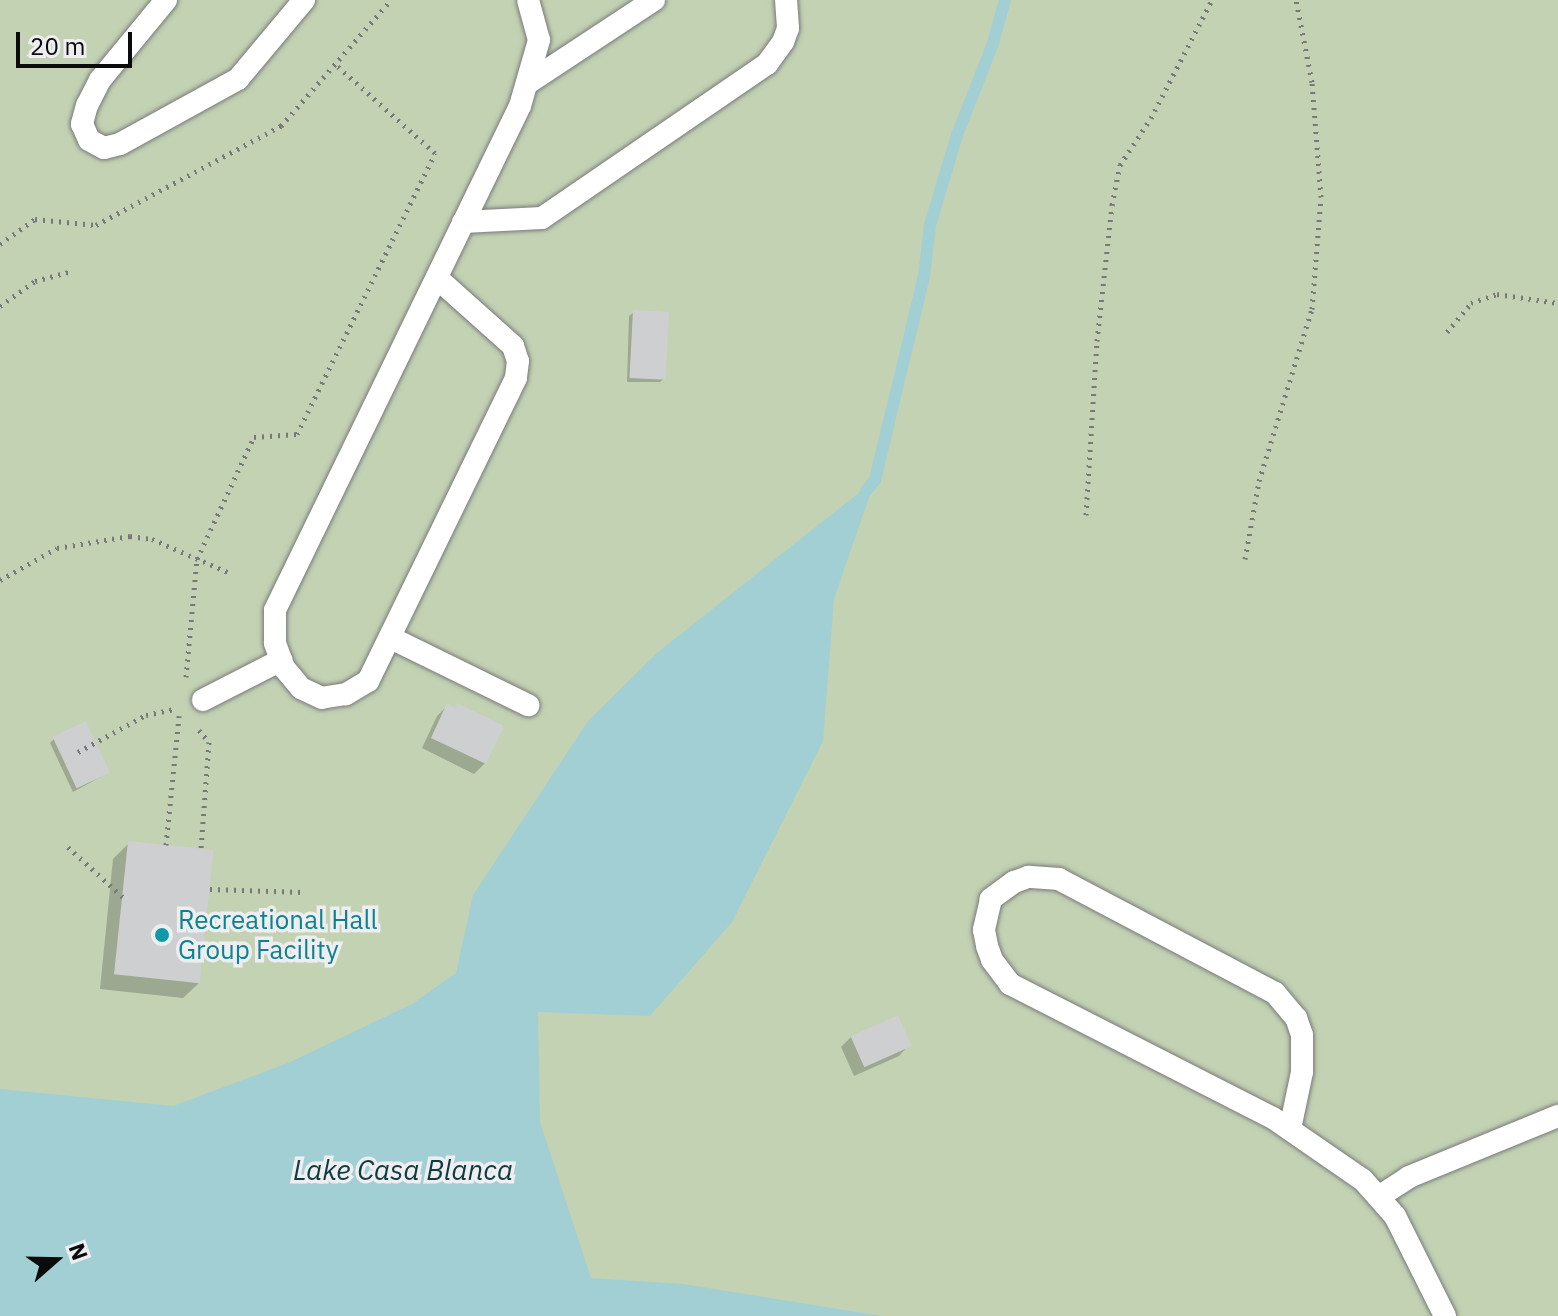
<!DOCTYPE html>
<html>
<head>
<meta charset="utf-8">
<style>
	body { margin:0 }
	#map { position:relative; width:1558px; height:1316px; overflow:hidden; background:#eeeef0; font-family:"IBM Plex Sans",sans-serif }
	div>[style] { position:absolute }
	.green>* { inset:0; background:#c3d2b3; transform-origin:0 0 }
	.water>* { inset:0; background:#a1cfd4 }
	.shadow>* { inset:0; background:#0003 }
	.stream>* { height:12px; margin:-6px; padding:0 6px; transform-origin:6px; border-radius:6px; background:#a1cfd4 }
	.building>* { inset:0; background:#cecfd0; transform-origin:0 0 }
	.path>* { height:5px; margin-top:-2.5px; transform-origin:0; background:repeating-linear-gradient(90deg,#78787a 0 2px,transparent 0 8px) }
	.roads { filter:drop-shadow(0 0 2px #797a7b) drop-shadow(0 0 2px #797a7b) }
	.service>* { height:22px; margin:-11px; padding:0 11px; transform-origin:11px; border-radius:11px; background:#fff }
	.dots>* { width:22px; height:22px; translate:-50% -50%; box-sizing:border-box; border:4px solid #eeeef0; border-radius:50% }
	span { translate:-50% -50%; white-space:nowrap; text-align:center; line-height:1.15; -webkit-text-stroke:7px #eeeef0; paint-order:stroke }
	.culture-label { font-size:26px; color:#0d838f }
	.left { translate:0 -50%; text-align:left }
	.water-label { font-size:28px; color:#0f3a3f; font-style:italic }
	.north { position:absolute; left:16px; top:1220px; width:80px; height:80px; -webkit-text-stroke:6px #eeeef0; paint-order:stroke; rotate:70deg; font-size:22px; font-weight:700; line-height:32px; text-align:center; color:#0b0b0c }
	.north::after { content:''; display:block; margin:auto; width:28px; height:36px; background:#0b0b0c; clip-path:polygon(50% 0,100% 100%,50% 72%,0 100%) }
	.scale { position:absolute; left:16px; top:32px; width:116px; height:36px; box-sizing:border-box; border:4px solid #0b0b0c; border-top:0; padding-left:10px; font-size:24px; line-height:28px; white-space:nowrap; color:#0b0b0c; -webkit-text-stroke:6px #eeeef0; paint-order:stroke }
</style>
</head>
<body>
<div id="map">
	<div class="green">
		<div style="left:0;top:0;width:1558px;height:1316px"></div>
	</div>
	<div class="water">
		<div style="clip-path:polygon(875px 480px,834px 599px,823px 741px,732px 922px,650px 1016px,538px 1012px,540px 1122px,591px 1278px,683px 1284px,882px 1316px,0 1316px,0 1089px,173px 1106px,288px 1063px,412px 1004px,456px 973px,473px 895px,588px 721px,658px 652px)"></div>
	</div>
	<div class="shadow">
		<div style="clip-path:polygon(634px 312px,665px 378px,660px 382px,627px 382px,629px 316px)"></div>
		<div style="clip-path:polygon(447px 706px,454px 709px,457px 706px,485px 763px,474px 774px,422px 748px,437px 716px)"></div>
		<div style="clip-path:polygon(54px 739px,108px 773px,73px 792px,50px 743px)"></div>
		<div style="clip-path:polygon(129px 843px,199px 983px,183px 998px,100px 989px,113px 859px)"></div>
		<div style="clip-path:polygon(851px 1037px,909px 1045px,899px 1056px,854px 1076px,841px 1047px)"></div>
	</div>
	<div class="stream">
		<div style="left:866px;top:491px;width:14px;rotate:-51deg"></div>
		<div style="left:875px;top:480px;width:210px;rotate:-76.5deg"></div>
		<div style="left:924px;top:276px;width:51px;rotate:-83.3deg"></div>
		<div style="left:930px;top:225px;width:94px;rotate:-73.3deg"></div>
		<div style="left:957px;top:135px;width:99px;rotate:-68.6deg"></div>
		<div style="left:993px;top:43px;width:45px;rotate:-74.4deg"></div>
	</div>
	<div class="building">
		<div style="left:633px;top:310px;width:36px;height:68px;rotate:3deg"></div>
		<div style="clip-path:polygon(447px 703px,455px 708px,457px 703px,504px 726px,486px 764px,431px 738px)"></div>
		<div style="left:86px;top:721px;width:57px;height:37px;rotate:65deg"></div>
		<div style="left:128px;top:841px;width:86px;height:134px;rotate:6deg"></div>
		<div style="left:898px;top:1015px;width:34px;height:52px;rotate:66deg"></div>
	</div>
	<div class="path">
		<div style="left:0;top:244px;width:43px;rotate:-35.5deg"></div>
		<div style="left:35px;top:219px;width:61px;rotate:5.6deg"></div>
		<div style="left:96px;top:225px;width:210px;rotate:-28.2deg"></div>
		<div style="left:281px;top:126px;width:167px;rotate:-48.9deg"></div>
		<div style="left:0;top:306px;width:43px;rotate:-35.5deg"></div>
		<div style="left:35px;top:281px;width:39px;rotate:-15deg"></div>
		<div style="left:1447px;top:332px;width:38px;rotate:-50deg"></div>
		<div style="left:1471px;top:303px;width:28px;rotate:-19deg"></div>
		<div style="left:1497px;top:294px;width:62px;rotate:8.4deg"></div>
		<div style="left:1086px;top:515px;width:174px;rotate:-86.4deg"></div>
		<div style="left:1097px;top:341px;width:137px;rotate:-83.7deg"></div>
		<div style="left:1112px;top:205px;width:41px;rotate:-78.7deg"></div>
		<div style="left:1120px;top:165px;width:56px;rotate:-56.6deg"></div>
		<div style="left:1151px;top:118px;width:133px;rotate:-62.7deg"></div>
		<div style="left:1245px;top:559px;width:79px;rotate:-79.8deg"></div>
		<div style="left:1259px;top:481px;width:180px;rotate:-72.9deg"></div>
		<div style="left:1312px;top:309px;width:112px;rotate:-85.4deg"></div>
		<div style="left:1321px;top:197px;width:115px;rotate:-94.5deg"></div>
		<div style="left:1312px;top:82px;width:84px;rotate:-101deg"></div>
		<div style="left:0;top:580px;width:65px;rotate:-29.3deg"></div>
		<div style="left:57px;top:548px;width:74px;rotate:-9.3deg"></div>
		<div style="left:130px;top:536px;width:22px;rotate:8deg"></div>
		<div style="left:152px;top:539px;width:85px;rotate:23.6deg"></div>
		<div style="left:186px;top:677px;width:119px;rotate:-84.7deg"></div>
		<div style="left:197px;top:559px;width:135px;rotate:-65deg"></div>
		<div style="left:254px;top:437px;width:43px;rotate:-4deg"></div>
		<div style="left:297px;top:434px;width:313px;rotate:-63.8deg"></div>
		<div style="left:435px;top:153px;width:134px;rotate:-138.3deg"></div>
		<div style="left:199px;top:730px;width:16px;rotate:50deg"></div>
		<div style="left:209px;top:742px;width:107px;rotate:94.3deg"></div>
		<div style="left:78px;top:752px;width:77px;rotate:-28.6deg"></div>
		<div style="left:146px;top:715px;width:29px;rotate:-12deg"></div>
		<div style="left:166px;top:845px;width:130px;rotate:-84.2deg"></div>
		<div style="left:68px;top:847px;width:74px;rotate:42.3deg"></div>
		<div style="left:210px;top:889px;width:94px;rotate:1.8deg"></div>
	</div>
	<div class="roads">
		<div class="service">
			<div style="left:166px;top:0;width:104px;rotate:129.5deg"></div>
			<div style="left:100px;top:80px;width:28px;rotate:117deg"></div>
			<div style="left:87px;top:105px;width:20px;rotate:105deg"></div>
			<div style="left:82px;top:124px;width:17px;rotate:66deg"></div>
			<div style="left:89px;top:140px;width:17px;rotate:28deg"></div>
			<div style="left:104px;top:148px;width:16px;rotate:-14deg"></div>
			<div style="left:120px;top:144px;width:135px;rotate:-28.8deg"></div>
			<div style="left:238px;top:79px;width:103px;rotate:-50.1deg"></div>
			<div style="left:528px;top:83px;width:151px;rotate:-33.4deg"></div>
			<div style="left:463px;top:222px;width:79px;rotate:-2.9deg"></div>
			<div style="left:542px;top:218px;width:273px;rotate:-34.4deg"></div>
			<div style="left:767px;top:64px;width:27px;rotate:-54deg"></div>
			<div style="left:783px;top:42px;width:15px;rotate:-70deg"></div>
			<div style="left:788px;top:28px;width:28px;rotate:-94deg"></div>
			<div style="left:437px;top:278px;width:102px;rotate:41.8deg"></div>
			<div style="left:513px;top:346px;width:16px;rotate:72deg"></div>
			<div style="left:518px;top:361px;width:17px;rotate:97deg"></div>
			<div style="left:516px;top:378px;width:337px;rotate:116deg"></div>
			<div style="left:368px;top:681px;width:26px;rotate:149deg"></div>
			<div style="left:346px;top:694px;width:24px;rotate:171deg"></div>
			<div style="left:322px;top:698px;width:23px;rotate:-155deg"></div>
			<div style="left:301px;top:688px;width:26px;rotate:-130deg"></div>
			<div style="left:284px;top:668px;width:27px;rotate:-110deg"></div>
			<div style="left:275px;top:643px;width:33px;rotate:-90deg"></div>
			<div style="left:275px;top:610px;width:560px;rotate:-64.08deg"></div>
			<div style="left:520px;top:106px;width:69px;rotate:-73.9deg"></div>
			<div style="left:539px;top:40px;width:41px;rotate:-105.4deg"></div>
			<div style="left:391px;top:638px;width:153px;rotate:26.1deg"></div>
			<div style="left:203px;top:700px;width:88px;rotate:-27.1deg"></div>
			<div style="left:1290px;top:1129px;width:58px;rotate:-78.1deg"></div>
			<div style="left:1302px;top:1072px;width:37px;rotate:-90deg"></div>
			<div style="left:1302px;top:1035px;width:18px;rotate:-109deg"></div>
			<div style="left:1296px;top:1018px;width:33px;rotate:-130deg"></div>
			<div style="left:1275px;top:993px;width:244px;rotate:-152.2deg"></div>
			<div style="left:1059px;top:879px;width:31px;rotate:-176deg"></div>
			<div style="left:1028px;top:877px;width:15px;rotate:160deg"></div>
			<div style="left:1014px;top:882px;width:29px;rotate:144deg"></div>
			<div style="left:991px;top:899px;width:32px;rotate:103deg"></div>
			<div style="left:984px;top:930px;width:16px;rotate:79deg"></div>
			<div style="left:987px;top:946px;width:15px;rotate:70deg"></div>
			<div style="left:992px;top:960px;width:30px;rotate:53deg"></div>
			<div style="left:1010px;top:984px;width:295px;rotate:27deg"></div>
			<div style="left:1273px;top:1118px;width:109px;rotate:34.6deg"></div>
			<div style="left:1363px;top:1180px;width:48px;rotate:48.4deg"></div>
			<div style="left:1395px;top:1216px;width:112px;rotate:63.4deg"></div>
			<div style="left:1380px;top:1196px;width:35px;rotate:-33deg"></div>
			<div style="left:1409px;top:1177px;width:161px;rotate:-22.3deg"></div>
		</div>
	</div>
	<div class="dots">
		<div style="left:162px;top:935px;background:#0f9aa8"></div>
	</div>
	<div class="culture-label">
		<span class="left" style="left:178px;top:935px">Recreational Hall<br>Group Facility</span>
	</div>
	<div class="water-label">
		<span style="left:403px;top:1170px">Lake Casa Blanca</span>
	</div>
	<div class="north">N</div>
	<div class="scale">20 m</div>
</div>
</body>
</html>
